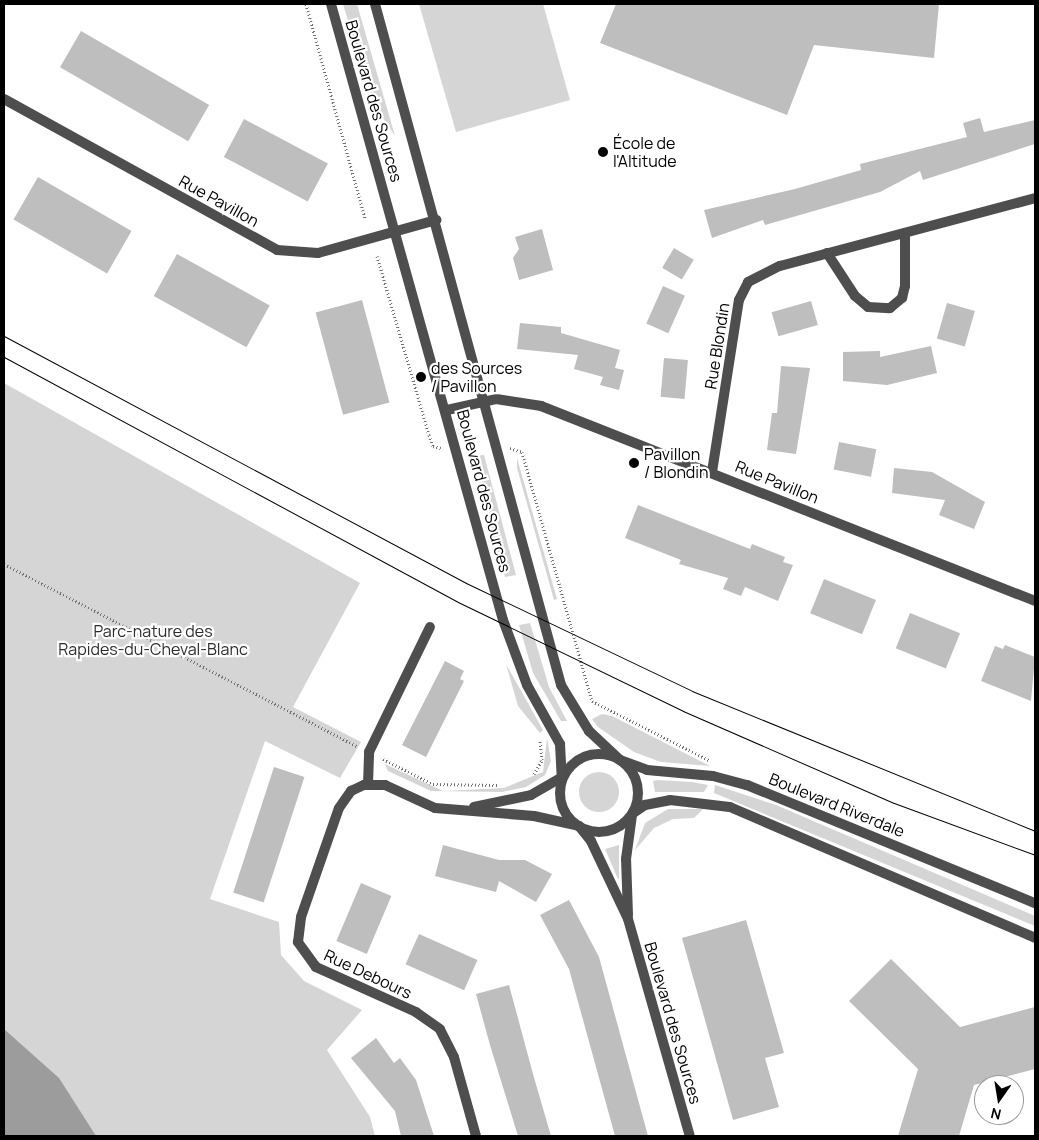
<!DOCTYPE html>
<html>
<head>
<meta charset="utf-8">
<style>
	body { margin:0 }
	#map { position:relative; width:1039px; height:1140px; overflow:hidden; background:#fff; font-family:Manrope,sans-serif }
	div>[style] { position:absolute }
	.green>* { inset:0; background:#d5d5d5 }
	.round { border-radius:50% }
	.water>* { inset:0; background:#9c9c9c }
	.building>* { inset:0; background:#bebebe; transform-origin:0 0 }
	.path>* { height:3px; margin-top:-1.5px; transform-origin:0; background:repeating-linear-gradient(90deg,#707070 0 1px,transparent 0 3.5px) }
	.minor>* { height:10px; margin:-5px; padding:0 5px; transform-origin:5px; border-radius:5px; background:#4e4e4e }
	.minor>.ring { margin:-5px; padding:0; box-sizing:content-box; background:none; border:10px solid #4e4e4e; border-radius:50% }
	.tertiary>* { height:10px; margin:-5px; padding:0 5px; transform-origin:5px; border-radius:5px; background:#4e4e4e }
	.tram>* { height:1px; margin:-0.5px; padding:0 0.5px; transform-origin:0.5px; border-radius:0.5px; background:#000 }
	.dots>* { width:14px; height:14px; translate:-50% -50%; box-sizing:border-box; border:2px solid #fff; border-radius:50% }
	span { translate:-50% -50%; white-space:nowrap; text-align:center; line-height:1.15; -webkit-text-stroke:4.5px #fff; paint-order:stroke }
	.street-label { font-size:16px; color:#000 }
	.poi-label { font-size:16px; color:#000 }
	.left { translate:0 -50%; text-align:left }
	.park-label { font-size:16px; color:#2c2c2c }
	.frame { position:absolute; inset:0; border:5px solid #000; pointer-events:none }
	.north { position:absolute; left:974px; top:1075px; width:50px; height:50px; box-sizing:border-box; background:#fff; border:1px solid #999; border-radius:50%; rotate:193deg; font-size:14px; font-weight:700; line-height:20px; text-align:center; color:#000 }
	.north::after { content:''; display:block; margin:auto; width:18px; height:22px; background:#000; clip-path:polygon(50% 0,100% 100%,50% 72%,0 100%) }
</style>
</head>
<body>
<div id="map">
	<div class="green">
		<div style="clip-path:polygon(343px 4px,357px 4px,395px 136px,373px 103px)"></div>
		<div style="clip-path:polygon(419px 4px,543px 4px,570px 100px,456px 132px)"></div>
		<div style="clip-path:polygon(4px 383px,360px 583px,293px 707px,361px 742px,340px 778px,265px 741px,210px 899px,279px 922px,281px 955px,304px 981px,362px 1010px,327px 1050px,370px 1117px,375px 1136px,4px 1136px)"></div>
		<div style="clip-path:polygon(484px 455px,516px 575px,505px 577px,483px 501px,476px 456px)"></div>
		<div style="clip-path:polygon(517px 458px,557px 599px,554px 600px,517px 468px)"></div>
		<div style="clip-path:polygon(530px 623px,549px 687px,567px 721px,561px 721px,533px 673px,519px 625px)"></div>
		<div style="clip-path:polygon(506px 664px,543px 730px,540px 733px,518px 706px)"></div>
		<div style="clip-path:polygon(602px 714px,612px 716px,710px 766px,661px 762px,634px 752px,598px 727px,592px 719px)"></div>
		<div style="clip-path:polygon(547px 738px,551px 761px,545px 775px,526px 787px,502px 792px,431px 791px,388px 771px,385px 764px,443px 791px,504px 788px,543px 772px)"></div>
		<div class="round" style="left:579px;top:772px;width:40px;height:40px"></div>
		<div style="clip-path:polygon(657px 780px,692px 782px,708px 785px,704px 792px,655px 792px,653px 781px)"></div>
		<div style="clip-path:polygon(715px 785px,776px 805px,1035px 916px,1035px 926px,714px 793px)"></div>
		<div style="clip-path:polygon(668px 809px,703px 809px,694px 818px,673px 819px,654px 828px,635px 850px,645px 823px)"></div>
		<div style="clip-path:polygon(619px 845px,619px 879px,618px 879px,605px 849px)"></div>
	</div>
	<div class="water">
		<div style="clip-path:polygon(4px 1029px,59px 1078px,96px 1136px,4px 1136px)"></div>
	</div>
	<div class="building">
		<div style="clip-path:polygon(616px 4px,939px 4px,934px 58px,814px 45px,787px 115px,600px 43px)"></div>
		<div style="left:81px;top:31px;width:148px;height:42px;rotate:30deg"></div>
		<div style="clip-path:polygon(980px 118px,984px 132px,1035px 120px,1035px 144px,923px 180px,920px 171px,880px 192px,765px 225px,763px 220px,712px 238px,704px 210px,795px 189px,861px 170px,860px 164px,967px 137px,963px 123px)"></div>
		<div style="left:244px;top:119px;width:95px;height:43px;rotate:28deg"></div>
		<div style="left:38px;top:177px;width:108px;height:49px;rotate:30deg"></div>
		<div style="clip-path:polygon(542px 229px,553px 270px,519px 280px,513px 258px,519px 249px,515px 237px)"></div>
		<div style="left:674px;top:248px;width:23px;height:23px;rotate:31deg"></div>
		<div style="left:177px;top:254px;width:106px;height:48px;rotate:29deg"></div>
		<div style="left:663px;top:286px;width:24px;height:41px;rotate:24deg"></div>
		<div style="left:362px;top:300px;width:106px;height:48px;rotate:75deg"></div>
		<div style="left:811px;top:301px;width:25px;height:41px;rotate:74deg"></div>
		<div style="left:947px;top:303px;width:29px;height:37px;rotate:16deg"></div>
		<div style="clip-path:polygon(520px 323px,561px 327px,561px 333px,620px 350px,615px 368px,624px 370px,619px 390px,600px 385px,603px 377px,574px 369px,578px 355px,517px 349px)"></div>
		<div style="clip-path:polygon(931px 346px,937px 373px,887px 385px,843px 381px,843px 352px,880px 351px,880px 357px)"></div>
		<div style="left:664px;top:358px;width:24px;height:39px;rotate:5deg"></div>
		<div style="clip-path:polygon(781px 366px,810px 368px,796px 454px,767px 450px,772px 413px,777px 413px)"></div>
		<div style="left:839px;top:442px;width:38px;height:28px;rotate:11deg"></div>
		<div style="clip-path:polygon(894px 468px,932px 472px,985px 502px,974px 529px,939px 515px,945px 500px,892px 493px)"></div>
		<div style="clip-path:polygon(638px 505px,750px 549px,752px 544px,785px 557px,783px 562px,793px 565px,778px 601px,745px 587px,741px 596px,723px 589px,728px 578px,679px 564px,681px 560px,625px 538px)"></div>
		<div style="left:824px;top:579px;width:56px;height:37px;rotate:22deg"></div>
		<div style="left:910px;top:613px;width:54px;height:38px;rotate:22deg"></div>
		<div style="clip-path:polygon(1005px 645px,1035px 657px,1031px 701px,981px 681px,995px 646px,1003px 649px)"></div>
		<div style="clip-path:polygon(445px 661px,464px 671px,460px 679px,464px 681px,426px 757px,402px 745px)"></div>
		<div style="left:274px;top:767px;width:32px;height:132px;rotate:18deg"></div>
		<div style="clip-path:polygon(443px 845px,499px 860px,525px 860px,552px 874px,536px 902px,499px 881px,496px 892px,435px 876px)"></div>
		<div style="left:361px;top:883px;width:33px;height:63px;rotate:23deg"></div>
		<div style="clip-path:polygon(569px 900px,599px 957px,648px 1136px,615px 1136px,569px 969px,540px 915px)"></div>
		<div style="clip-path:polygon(746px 920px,784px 1053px,765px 1058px,779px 1107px,733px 1120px,682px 938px)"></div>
		<div style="left:419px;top:934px;width:64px;height:33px;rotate:24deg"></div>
		<div style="clip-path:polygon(891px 959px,960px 1027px,1035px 1007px,1035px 1069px,974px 1085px,959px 1136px,898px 1136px,918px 1069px,849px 1001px)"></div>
		<div style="clip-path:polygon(509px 985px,533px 1074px,551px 1136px,518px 1136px,490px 1045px,476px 994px)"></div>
		<div style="clip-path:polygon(376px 1038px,394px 1063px,400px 1058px,416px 1080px,434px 1136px,401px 1136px,395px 1111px,351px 1058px)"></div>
	</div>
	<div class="path">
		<div style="left:306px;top:4px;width:222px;rotate:74.6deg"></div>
		<div style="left:377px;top:256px;width:186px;rotate:73.8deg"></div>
		<div style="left:429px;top:435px;width:12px;rotate:70deg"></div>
		<div style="left:433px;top:446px;width:8px;rotate:14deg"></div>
		<div style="left:510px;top:448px;width:13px;rotate:18deg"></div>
		<div style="left:522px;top:452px;width:259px;rotate:74.3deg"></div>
		<div style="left:592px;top:701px;width:131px;rotate:26.8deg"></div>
		<div style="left:4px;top:564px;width:397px;rotate:27.3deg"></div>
		<div style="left:383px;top:759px;width:56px;rotate:26.6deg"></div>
		<div style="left:433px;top:784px;width:64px;rotate:0.9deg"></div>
		<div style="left:534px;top:774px;width:16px;rotate:-60deg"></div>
		<div style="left:542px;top:760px;width:19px;rotate:-96deg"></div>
	</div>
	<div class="minor">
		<div style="left:4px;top:99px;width:312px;rotate:28.9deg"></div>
		<div style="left:277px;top:250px;width:41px;rotate:4.2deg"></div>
		<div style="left:318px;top:253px;width:123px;rotate:-15.6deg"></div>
		<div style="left:827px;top:253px;width:51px;rotate:56.9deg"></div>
		<div style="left:855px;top:296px;width:17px;rotate:40deg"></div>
		<div style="left:868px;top:307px;width:22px;rotate:3deg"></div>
		<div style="left:890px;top:308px;width:16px;rotate:-40deg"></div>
		<div style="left:902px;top:298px;width:12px;rotate:-76deg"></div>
		<div style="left:905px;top:286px;width:53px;rotate:-90deg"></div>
		<div style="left:712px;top:472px;width:174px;rotate:-81.1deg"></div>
		<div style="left:739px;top:300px;width:20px;rotate:-63deg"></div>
		<div style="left:748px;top:282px;width:36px;rotate:-27deg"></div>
		<div style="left:780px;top:266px;width:264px;rotate:-14.9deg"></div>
		<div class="ring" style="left:560px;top:754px;width:68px;height:68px"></div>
		<div style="left:620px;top:760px;width:29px;rotate:20deg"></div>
		<div style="left:647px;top:770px;width:66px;rotate:5.2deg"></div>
		<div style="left:713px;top:776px;width:35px;rotate:15deg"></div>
		<div style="left:747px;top:785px;width:311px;rotate:22.3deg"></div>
		<div style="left:368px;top:784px;width:32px;rotate:-88deg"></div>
		<div style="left:369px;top:752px;width:139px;rotate:-64deg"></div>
		<div style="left:474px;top:807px;width:58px;rotate:-11.9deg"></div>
		<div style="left:531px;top:795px;width:36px;rotate:-30deg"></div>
		<div style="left:632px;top:814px;width:16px;rotate:-35deg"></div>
		<div style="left:645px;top:805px;width:25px;rotate:-11deg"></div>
		<div style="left:670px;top:800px;width:60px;rotate:6.7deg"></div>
		<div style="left:730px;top:807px;width:332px;rotate:23.2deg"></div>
		<div style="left:628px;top:915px;width:56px;rotate:-92deg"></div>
		<div style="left:626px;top:859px;width:44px;rotate:-82.2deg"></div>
		<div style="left:476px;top:1136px;width:82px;rotate:-105.6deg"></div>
		<div style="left:454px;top:1057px;width:31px;rotate:-117deg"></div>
		<div style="left:440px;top:1029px;width:29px;rotate:-145deg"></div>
		<div style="left:416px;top:1012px;width:110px;rotate:-155.8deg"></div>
		<div style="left:316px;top:967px;width:31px;rotate:-126deg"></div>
		<div style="left:298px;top:942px;width:25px;rotate:-83deg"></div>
		<div style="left:301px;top:917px;width:115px;rotate:-70.8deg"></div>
		<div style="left:339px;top:808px;width:21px;rotate:-55deg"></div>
		<div style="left:351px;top:791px;width:14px;rotate:-25deg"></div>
		<div style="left:364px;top:785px;width:21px"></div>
		<div style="left:385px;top:785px;width:55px;rotate:24.7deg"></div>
		<div style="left:435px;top:808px;width:99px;rotate:4.6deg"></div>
		<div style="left:534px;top:816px;width:46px;rotate:12.5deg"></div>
		<div style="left:579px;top:826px;width:19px;rotate:51deg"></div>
		<div style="left:591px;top:841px;width:86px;rotate:64.6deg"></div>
		<div style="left:628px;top:919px;width:226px;rotate:74.1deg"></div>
	</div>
	<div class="tertiary">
		<div style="left:331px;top:4px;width:640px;rotate:74.4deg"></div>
		<div style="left:503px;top:620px;width:69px;rotate:69.7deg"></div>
		<div style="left:527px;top:685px;width:68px;rotate:60.8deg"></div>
		<div style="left:560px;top:744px;width:33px;rotate:87deg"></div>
		<div style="left:375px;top:4px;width:706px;rotate:74.72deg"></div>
		<div style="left:561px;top:685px;width:54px;rotate:58.7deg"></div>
		<div style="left:589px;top:731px;width:42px;rotate:43.1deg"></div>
		<div style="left:447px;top:410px;width:50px;rotate:-12.7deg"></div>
		<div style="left:496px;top:399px;width:46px;rotate:8.8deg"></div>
		<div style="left:541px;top:406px;width:531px;rotate:21.54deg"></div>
	</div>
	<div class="tram">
		<div style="left:4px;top:336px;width:524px;rotate:28.13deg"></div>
		<div style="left:466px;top:583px;width:250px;rotate:25.5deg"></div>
		<div style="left:692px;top:691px;width:370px;rotate:22.2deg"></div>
		<div style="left:4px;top:357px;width:518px;rotate:28.35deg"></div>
		<div style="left:460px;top:603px;width:248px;rotate:25.8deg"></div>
		<div style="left:683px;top:711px;width:230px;rotate:23.6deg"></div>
		<div style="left:894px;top:803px;width:150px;rotate:20.2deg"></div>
	</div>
	<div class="dots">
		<div style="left:603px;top:152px;background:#000"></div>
		<div style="left:421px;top:377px;background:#000"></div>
		<div style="left:634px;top:463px;background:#000"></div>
	</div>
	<div class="street-label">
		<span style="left:374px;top:101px;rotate:74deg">Boulevard des Sources</span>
		<span style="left:219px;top:201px;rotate:29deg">Rue Pavillon</span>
		<span style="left:717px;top:346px;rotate:-81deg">Rue Blondin</span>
		<span style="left:777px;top:482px;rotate:22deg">Rue Pavillon</span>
		<span style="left:484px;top:491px;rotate:75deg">Boulevard des Sources</span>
		<span style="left:837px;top:805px;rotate:22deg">Boulevard Riverdale</span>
		<span style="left:368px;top:974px;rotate:25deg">Rue Debours</span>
		<span style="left:673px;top:1023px;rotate:74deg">Boulevard des Sources</span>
	</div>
	<div class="poi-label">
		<span class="left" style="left:613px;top:152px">École de<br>l'Altitude</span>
		<span class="left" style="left:431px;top:377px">des Sources<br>/ Pavillon</span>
		<span class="left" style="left:644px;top:463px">Pavillon<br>/ Blondin</span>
	</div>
	<div class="park-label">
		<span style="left:153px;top:640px">Parc-nature des<br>Rapides-du-Cheval-Blanc</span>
	</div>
	<div class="frame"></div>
	<div class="north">N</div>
</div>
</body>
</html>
